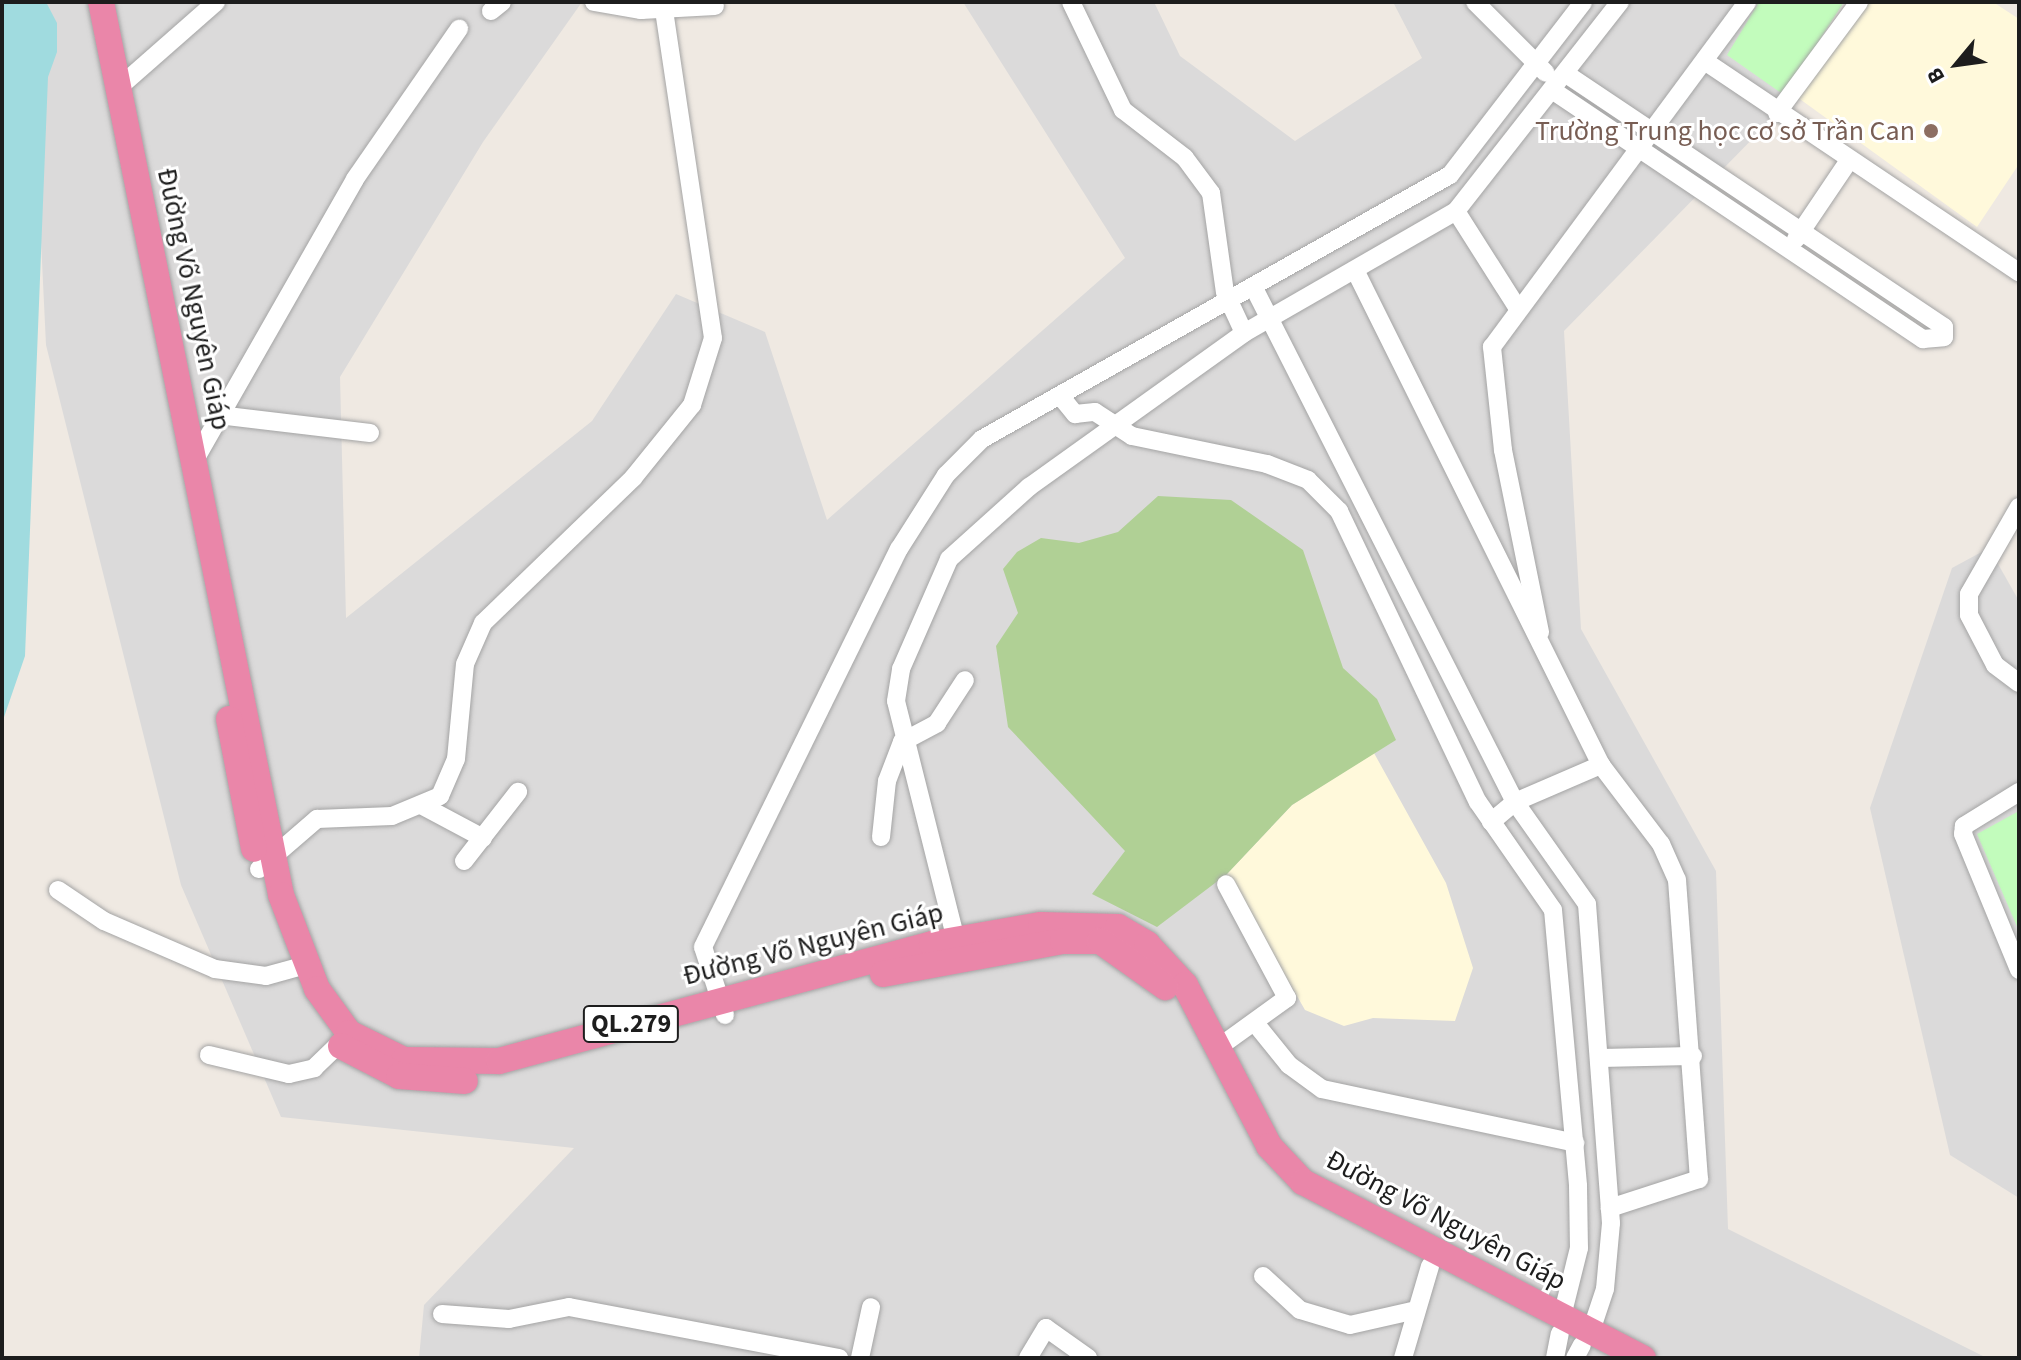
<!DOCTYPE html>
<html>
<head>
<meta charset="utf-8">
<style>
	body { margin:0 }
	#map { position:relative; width:2021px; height:1360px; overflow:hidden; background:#efe9e2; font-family:"Source Sans 3",sans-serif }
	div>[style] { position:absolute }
	.residential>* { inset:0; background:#dbdada }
	.education>* { inset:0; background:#fff9db }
	.forest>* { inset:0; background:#b0d095 }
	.park>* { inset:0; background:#c2fcbc }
	.water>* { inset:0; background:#a0dbdf }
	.roads { filter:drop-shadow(0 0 2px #a4a4a4) drop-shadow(0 0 2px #a4a4a4) }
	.minor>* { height:18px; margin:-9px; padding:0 9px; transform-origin:9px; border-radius:9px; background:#fff }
	.highway>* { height:26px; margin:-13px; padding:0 13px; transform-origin:13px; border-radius:13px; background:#ea86a9 }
	.dots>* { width:22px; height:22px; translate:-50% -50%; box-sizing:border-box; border:4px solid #fff; border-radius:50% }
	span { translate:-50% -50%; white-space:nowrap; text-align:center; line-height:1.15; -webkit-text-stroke:6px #fff; paint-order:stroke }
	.shield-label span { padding:2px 6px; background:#fff; border:2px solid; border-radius:6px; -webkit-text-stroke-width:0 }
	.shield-label { font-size:26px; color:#1d1d1d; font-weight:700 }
	.education-label { font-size:28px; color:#785e54 }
	.right { translate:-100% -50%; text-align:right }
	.street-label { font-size:28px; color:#1d1d1d }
	.frame { position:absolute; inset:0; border:4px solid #1d1d1d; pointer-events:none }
	.north { position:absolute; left:1917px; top:24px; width:80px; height:80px; -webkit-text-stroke:6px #fff; paint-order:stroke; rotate:241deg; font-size:22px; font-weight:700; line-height:32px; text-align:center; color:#1d1d1d }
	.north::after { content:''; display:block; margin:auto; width:28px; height:36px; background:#1d1d1d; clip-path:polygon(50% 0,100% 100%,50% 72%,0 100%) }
</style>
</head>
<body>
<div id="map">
	<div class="residential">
		<div style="clip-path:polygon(20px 2px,582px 2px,483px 142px,340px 377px,346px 618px,592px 421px,676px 294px,765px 332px,827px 520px,1125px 258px,963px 2px,1154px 2px,1180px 56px,1295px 141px,1422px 58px,1393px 2px,1831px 2px,1771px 120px,1564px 331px,1581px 629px,1716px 871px,1728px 1229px,1987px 1358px,419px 1358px,424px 1305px,574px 1148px,281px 1117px,181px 885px,46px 345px,32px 53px)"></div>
		<div style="clip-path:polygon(1989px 548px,2019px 601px,2019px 1198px,1950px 1155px,1870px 808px,1952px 568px)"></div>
	</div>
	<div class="education">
		<div style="clip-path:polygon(1869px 2px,1993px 2px,2019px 19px,2019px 164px,1977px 227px,1797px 97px)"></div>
		<div style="clip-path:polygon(1374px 753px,1446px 883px,1473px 968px,1455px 1021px,1373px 1018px,1344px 1026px,1305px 1010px,1227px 874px,1292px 805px)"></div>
	</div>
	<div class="forest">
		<div style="clip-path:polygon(1158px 496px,1231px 500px,1303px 550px,1343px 668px,1377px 699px,1396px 740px,1292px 805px,1227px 874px,1157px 927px,1092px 894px,1125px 851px,1008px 727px,996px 646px,1018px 613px,1003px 569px,1017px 552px,1041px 538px,1079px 543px,1118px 532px)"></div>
	</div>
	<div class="park">
		<div style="clip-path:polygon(1759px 2px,1844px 2px,1784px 95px,1727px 55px)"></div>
		<div style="clip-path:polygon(2019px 811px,2019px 931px,1977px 834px)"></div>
	</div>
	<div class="water">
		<div style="clip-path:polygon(2px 2px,46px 2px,57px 23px,57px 52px,48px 77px,25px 656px,2px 723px)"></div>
	</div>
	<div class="roads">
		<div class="minor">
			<div style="left:594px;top:2px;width:48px;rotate:9.7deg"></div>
			<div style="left:641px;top:10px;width:74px;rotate:-3.1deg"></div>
			<div style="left:1071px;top:2px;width:120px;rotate:64.3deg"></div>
			<div style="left:1123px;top:110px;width:78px;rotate:37.7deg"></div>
			<div style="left:1185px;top:158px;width:44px;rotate:53.4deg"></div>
			<div style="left:1211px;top:193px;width:100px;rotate:82deg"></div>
			<div style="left:1225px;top:292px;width:45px;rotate:65.1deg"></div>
			<div style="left:1475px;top:2px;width:100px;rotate:45deg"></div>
			<div style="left:491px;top:11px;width:14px;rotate:-39deg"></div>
			<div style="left:1706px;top:62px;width:377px;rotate:33.9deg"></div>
			<div style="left:117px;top:89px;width:132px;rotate:-41.3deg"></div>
			<div style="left:1552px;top:90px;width:447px;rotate:33.9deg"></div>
			<div style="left:1923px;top:339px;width:21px;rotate:-5deg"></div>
			<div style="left:1944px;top:337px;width:10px;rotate:-90deg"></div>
			<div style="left:1944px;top:327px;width:456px;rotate:-146.2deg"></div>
			<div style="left:1777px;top:113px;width:138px;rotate:-53.5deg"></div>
			<div style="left:1456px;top:211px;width:114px;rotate:57.6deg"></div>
			<div style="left:1796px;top:239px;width:93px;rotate:-56deg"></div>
			<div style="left:1355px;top:270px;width:553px;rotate:63.57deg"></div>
			<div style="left:1601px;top:765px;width:99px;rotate:52.8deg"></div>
			<div style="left:1661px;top:844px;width:39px;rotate:66deg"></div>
			<div style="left:1677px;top:880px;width:300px;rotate:85.8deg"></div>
			<div style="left:1699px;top:1179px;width:94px;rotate:162deg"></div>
			<div style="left:1255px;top:290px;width:574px;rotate:63.08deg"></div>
			<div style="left:1515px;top:802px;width:125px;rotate:54.8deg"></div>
			<div style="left:1587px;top:904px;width:320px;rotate:85.7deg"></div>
			<div style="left:1611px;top:1223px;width:66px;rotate:95.2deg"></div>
			<div style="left:1605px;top:1289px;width:44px;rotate:108.4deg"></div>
			<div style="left:1062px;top:398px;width:21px;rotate:51deg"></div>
			<div style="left:1075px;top:414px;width:20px;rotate:-6deg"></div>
			<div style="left:1095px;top:412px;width:44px;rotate:33deg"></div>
			<div style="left:1132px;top:436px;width:138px;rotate:11.7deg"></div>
			<div style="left:1267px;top:464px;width:44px;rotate:21.3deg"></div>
			<div style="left:1308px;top:480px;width:44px;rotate:45deg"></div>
			<div style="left:1339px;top:511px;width:322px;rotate:64.5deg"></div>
			<div style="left:1478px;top:802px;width:131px;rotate:55.2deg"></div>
			<div style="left:1553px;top:910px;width:277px;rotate:84.8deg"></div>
			<div style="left:1578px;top:1186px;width:62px;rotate:89.1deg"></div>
			<div style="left:1579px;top:1248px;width:70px;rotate:104deg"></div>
			<div style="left:227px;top:416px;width:144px;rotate:6.8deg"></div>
			<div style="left:196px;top:458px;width:321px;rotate:-60.3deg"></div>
			<div style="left:355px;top:179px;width:183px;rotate:-55.3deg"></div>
			<div style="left:2019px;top:507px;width:100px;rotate:119.9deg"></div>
			<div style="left:1969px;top:594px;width:21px;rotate:90deg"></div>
			<div style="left:1969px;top:615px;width:56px;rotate:62.5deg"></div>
			<div style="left:1995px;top:665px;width:30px;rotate:37deg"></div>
			<div style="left:1540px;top:632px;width:186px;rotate:-101.5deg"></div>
			<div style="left:1503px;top:450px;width:104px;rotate:-96.1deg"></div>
			<div style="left:1492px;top:347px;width:429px;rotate:-53.5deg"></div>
			<div style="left:2019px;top:792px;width:65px;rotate:148.3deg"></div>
			<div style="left:1964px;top:826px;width:8px;rotate:97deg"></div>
			<div style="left:1963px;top:834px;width:147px;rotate:67.6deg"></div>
			<div style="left:423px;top:806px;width:68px;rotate:28.1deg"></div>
			<div style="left:1491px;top:822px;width:31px;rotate:-40deg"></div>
			<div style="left:1515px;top:802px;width:94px;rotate:-23.3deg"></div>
			<div style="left:881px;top:837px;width:56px;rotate:-83.9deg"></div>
			<div style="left:887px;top:781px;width:42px;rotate:-69deg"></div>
			<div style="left:902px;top:742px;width:40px;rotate:-28deg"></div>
			<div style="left:937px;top:723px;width:51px;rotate:-56.9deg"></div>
			<div style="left:464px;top:861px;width:88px;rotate:-52deg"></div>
			<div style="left:259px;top:869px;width:77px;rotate:-40.8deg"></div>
			<div style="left:317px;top:819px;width:75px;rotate:-2.3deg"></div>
			<div style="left:392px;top:816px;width:52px;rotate:-22.6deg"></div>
			<div style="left:440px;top:796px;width:40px;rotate:-66.6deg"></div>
			<div style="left:456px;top:759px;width:95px;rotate:-84.6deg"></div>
			<div style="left:465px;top:664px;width:45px;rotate:-66.3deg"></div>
			<div style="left:483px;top:623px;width:209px;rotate:-44deg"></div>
			<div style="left:633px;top:478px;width:94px;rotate:-51.1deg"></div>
			<div style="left:692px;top:405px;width:70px;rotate:-72.6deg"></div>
			<div style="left:713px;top:338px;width:340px;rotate:-98.5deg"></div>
			<div style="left:58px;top:890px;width:55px;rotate:34deg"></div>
			<div style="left:104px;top:921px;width:121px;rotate:23.4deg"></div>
			<div style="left:215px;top:969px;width:51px;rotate:7.8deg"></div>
			<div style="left:266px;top:976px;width:41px;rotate:-15.4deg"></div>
			<div style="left:956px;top:940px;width:246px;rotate:-104.1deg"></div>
			<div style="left:896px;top:701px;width:32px;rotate:-81deg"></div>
			<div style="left:901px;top:669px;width:120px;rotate:-66.4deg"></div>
			<div style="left:949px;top:559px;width:108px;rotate:-42deg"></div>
			<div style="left:1029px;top:487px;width:264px;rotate:-35.6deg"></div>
			<div style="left:1244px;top:333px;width:245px;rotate:-29.9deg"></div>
			<div style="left:1456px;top:211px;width:266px;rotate:-51.9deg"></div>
			<div style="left:725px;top:1015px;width:71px;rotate:-107.9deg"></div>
			<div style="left:703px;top:947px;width:444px;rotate:-63.8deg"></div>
			<div style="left:899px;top:549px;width:88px;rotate:-57.6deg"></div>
			<div style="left:946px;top:475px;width:51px;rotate:-45deg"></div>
			<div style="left:982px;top:439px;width:537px;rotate:-29.43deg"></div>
			<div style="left:1450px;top:175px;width:218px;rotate:-52.4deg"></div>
			<div style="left:1255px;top:1023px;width:54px;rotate:51deg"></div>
			<div style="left:1289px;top:1065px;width:41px;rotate:36deg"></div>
			<div style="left:1322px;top:1089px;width:259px;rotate:12deg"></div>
			<div style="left:1219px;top:1047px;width:84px;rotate:-35.8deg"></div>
			<div style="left:1287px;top:998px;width:129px;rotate:-118.2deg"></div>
			<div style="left:209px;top:1055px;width:82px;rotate:13.4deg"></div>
			<div style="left:289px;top:1074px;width:26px;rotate:-13deg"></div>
			<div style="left:314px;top:1068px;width:35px;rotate:-44deg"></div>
			<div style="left:1599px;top:1058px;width:94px;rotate:-1.2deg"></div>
			<div style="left:1263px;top:1276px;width:50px;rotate:42.6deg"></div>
			<div style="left:1300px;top:1310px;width:52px;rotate:16.7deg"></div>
			<div style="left:1350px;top:1325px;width:68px;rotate:-12.8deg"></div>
			<div style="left:442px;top:1314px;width:67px;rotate:4.3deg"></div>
			<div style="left:509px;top:1319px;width:61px;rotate:-11.3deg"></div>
			<div style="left:569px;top:1307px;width:275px;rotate:10.7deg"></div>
			<div style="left:860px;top:1358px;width:52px;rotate:-77.8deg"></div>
			<div style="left:1028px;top:1358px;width:35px;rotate:-59deg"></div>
			<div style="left:1046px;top:1328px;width:52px;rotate:35.5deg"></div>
			<div style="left:1403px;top:1358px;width:96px;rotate:-73.6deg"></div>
			<div style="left:1555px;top:1358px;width:25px;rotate:-79deg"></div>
			<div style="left:1575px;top:1358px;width:15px;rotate:-62deg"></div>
		</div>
		<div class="highway">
			<div style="left:101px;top:2px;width:911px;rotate:78.6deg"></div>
			<div style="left:281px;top:895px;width:101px;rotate:69deg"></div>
			<div style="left:317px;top:989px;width:54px;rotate:54deg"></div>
			<div style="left:349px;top:1033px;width:61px;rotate:26.1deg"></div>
			<div style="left:404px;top:1060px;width:95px;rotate:0.6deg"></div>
			<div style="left:499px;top:1061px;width:449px;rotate:-15.1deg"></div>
			<div style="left:932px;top:944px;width:111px;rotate:-9.9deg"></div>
			<div style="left:1041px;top:925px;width:77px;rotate:1.5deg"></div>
			<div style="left:1118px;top:927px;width:34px;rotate:30deg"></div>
			<div style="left:1147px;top:944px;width:56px;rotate:47.2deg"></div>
			<div style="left:1185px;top:985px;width:182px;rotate:62.4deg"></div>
			<div style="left:1269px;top:1146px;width:50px;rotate:46.6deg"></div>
			<div style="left:1303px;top:1182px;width:383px;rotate:27.4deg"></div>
			<div style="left:229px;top:719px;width:132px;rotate:79.1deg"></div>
			<div style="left:883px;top:974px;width:183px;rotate:-10.4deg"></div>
			<div style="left:1063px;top:941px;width:37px"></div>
			<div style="left:1100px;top:941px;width:80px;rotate:35.3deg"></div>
			<div style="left:341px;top:1046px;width:65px;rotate:27.3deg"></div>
			<div style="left:399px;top:1076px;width:66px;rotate:4.3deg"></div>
		</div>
	</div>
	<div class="dots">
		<div style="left:1931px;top:131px;background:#8d6e63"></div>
	</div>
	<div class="shield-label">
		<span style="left:631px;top:1024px">QL.279</span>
	</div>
	<div class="education-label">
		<span class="right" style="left:1915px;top:131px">Trường Trung học cơ sở Trần Can</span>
	</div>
	<div class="street-label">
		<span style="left:194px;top:299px;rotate:78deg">Đường Võ Nguyên Giáp</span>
		<span style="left:813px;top:944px;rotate:-14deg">Đường Võ Nguyên Giáp</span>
		<span style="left:1446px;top:1220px;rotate:28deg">Đường Võ Nguyên Giáp</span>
	</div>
	<div class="frame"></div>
	<div class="north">B</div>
</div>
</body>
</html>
